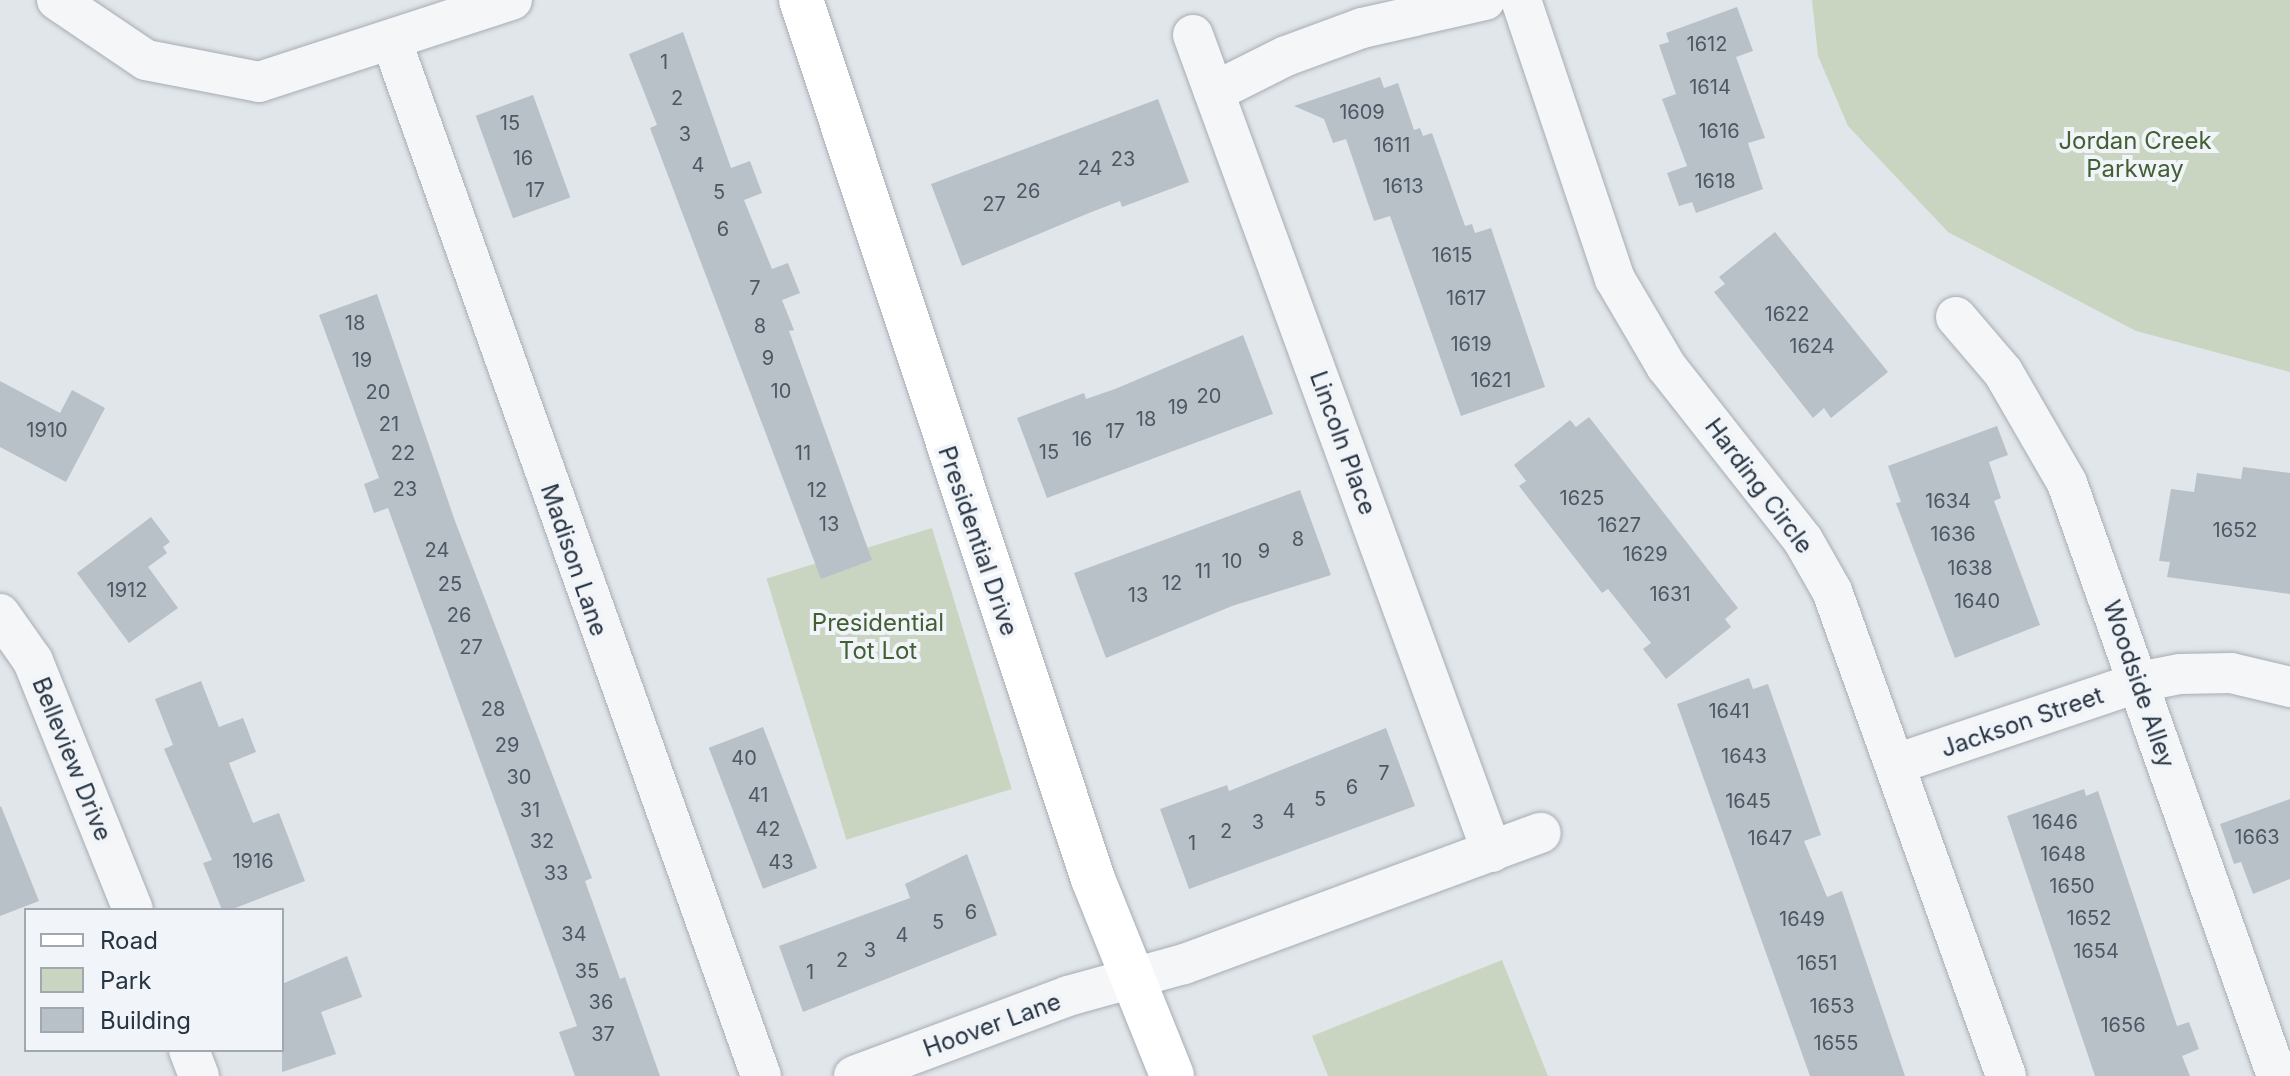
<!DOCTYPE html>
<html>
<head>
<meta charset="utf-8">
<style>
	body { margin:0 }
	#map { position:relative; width:2290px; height:1076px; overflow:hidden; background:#e1e6ea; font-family:Inter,sans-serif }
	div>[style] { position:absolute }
	.green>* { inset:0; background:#c9d5c1; transform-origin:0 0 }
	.building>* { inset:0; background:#b8c0c8; transform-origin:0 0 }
	.roads { filter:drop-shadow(0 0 2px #a6adb5) drop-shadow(0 0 2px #a6adb5) }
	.street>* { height:40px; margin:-20px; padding:0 20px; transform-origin:20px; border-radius:20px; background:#f4f6f8 }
	.secondary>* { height:44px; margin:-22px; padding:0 22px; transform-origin:22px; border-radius:22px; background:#fff }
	span { translate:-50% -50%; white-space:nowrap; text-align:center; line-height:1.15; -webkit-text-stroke:8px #f1f4f8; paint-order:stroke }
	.number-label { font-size:20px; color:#4c5864 }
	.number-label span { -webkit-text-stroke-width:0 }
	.park-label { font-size:24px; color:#426034 }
	.street-label { font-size:24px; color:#283543 }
	.legend { position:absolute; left:24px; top:908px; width:260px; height:144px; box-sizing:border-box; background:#f1f4f8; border:2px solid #a1a8b0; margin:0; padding:10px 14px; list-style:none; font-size:24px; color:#283543 }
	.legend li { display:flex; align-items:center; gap:16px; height:40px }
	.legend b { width:40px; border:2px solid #a1a8b0 }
</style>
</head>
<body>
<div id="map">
	<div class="green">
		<div style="clip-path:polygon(1812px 0,2290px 0,2290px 372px,2136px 331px,1948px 232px,1848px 126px,1818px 56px)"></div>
		<div style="left:932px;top:528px;width:273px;height:173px;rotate:73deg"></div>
		<div style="clip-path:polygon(1502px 960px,1548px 1076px,1328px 1076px,1312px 1036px)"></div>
	</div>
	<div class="building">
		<div style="clip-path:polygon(1737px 7px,1753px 51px,1736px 57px,1765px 138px,1748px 143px,1763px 189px,1696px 213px,1692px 202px,1679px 206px,1667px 173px,1687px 166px,1662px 99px,1676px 94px,1659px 45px,1669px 42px,1666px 33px)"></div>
		<div style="clip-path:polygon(683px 32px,731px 168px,750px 161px,762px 193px,744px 200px,772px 269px,788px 263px,800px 293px,782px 300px,794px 330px,789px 331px,872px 560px,821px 579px,650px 128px,657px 125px,629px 54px)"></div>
		<div style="clip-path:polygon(1380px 77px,1384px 88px,1398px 83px,1414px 130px,1420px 128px,1423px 136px,1432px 133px,1465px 226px,1472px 224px,1475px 233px,1491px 228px,1545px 387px,1461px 416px,1390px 216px,1374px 221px,1346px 139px,1333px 143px,1324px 119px,1294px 106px)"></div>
		<div style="left:533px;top:95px;width:109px;height:61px;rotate:70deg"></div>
		<div style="clip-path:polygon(1158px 99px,1189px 182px,1122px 207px,1120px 201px,1089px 213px,962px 266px,931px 184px)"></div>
		<div style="clip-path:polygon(1775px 232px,1888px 372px,1831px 418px,1824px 408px,1813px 418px,1714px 292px,1725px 284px,1719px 277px)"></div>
		<div style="clip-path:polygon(377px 294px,455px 521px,592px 878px,585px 881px,620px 979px,625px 977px,660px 1076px,575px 1076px,559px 1032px,577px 1026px,388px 508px,374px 513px,364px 484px,379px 478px,319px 315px)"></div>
		<div style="clip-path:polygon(1243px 335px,1273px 414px,1047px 498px,1017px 418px,1084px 393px,1086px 399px,1115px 389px)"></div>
		<div style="clip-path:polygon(0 381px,60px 413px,72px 390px,105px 408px,66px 482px,0 447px)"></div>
		<div style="clip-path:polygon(1589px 417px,1738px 608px,1725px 619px,1731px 627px,1666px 679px,1643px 649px,1651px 643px,1608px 589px,1602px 593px,1519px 486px,1526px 481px,1514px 465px,1570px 420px,1576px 427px)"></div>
		<div style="clip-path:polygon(1997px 426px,2008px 455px,1989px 462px,2001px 498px,1994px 501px,2040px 625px,1955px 658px,1896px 503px,1901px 502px,1888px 466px)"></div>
		<div style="clip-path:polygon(2243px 467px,2290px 473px,2290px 594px,2167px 577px,2170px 562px,2159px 561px,2171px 489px,2194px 492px,2197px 473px,2241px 479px)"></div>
		<div style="clip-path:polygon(1300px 490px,1331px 575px,1232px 606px,1106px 658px,1074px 573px)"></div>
		<div style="clip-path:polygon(151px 517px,170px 542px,163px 547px,167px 553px,148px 567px,178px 608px,129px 643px,77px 573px)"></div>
		<div style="clip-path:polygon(1749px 678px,1753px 689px,1768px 684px,1821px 835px,1804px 841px,1827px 897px,1842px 891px,1905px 1076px,1810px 1076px,1677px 704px)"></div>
		<div style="clip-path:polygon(201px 681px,219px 727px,243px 718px,256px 752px,229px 763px,253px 823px,279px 813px,305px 881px,230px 910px,222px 910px,203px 863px,212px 860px,164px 749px,173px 745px,155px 699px)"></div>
		<div style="left:763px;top:727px;width:151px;height:58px;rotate:69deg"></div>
		<div style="clip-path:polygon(1386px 728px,1415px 806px,1189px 889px,1160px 809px,1227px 785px,1229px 791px)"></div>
		<div style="clip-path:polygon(2084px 789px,2086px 796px,2098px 791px,2177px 1026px,2189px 1022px,2199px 1049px,2182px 1056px,2190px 1076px,2095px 1076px,2007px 816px)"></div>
		<div style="clip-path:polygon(2290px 799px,2290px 879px,2253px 894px,2241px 862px,2234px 864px,2220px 824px)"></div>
		<div style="clip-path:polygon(1px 806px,39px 901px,0 916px,0 807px)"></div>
		<div style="clip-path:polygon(967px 854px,997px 935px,803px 1012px,779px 946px,910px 898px,905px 884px)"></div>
		<div style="clip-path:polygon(347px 956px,362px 997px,321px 1012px,336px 1054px,282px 1072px,282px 984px)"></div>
	</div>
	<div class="roads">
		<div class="street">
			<div style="left:57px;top:0;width:107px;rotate:34deg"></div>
			<div style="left:146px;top:60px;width:115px;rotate:11deg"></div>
			<div style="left:259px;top:82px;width:266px;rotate:-18deg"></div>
			<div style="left:1521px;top:0;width:294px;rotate:71.4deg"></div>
			<div style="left:1615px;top:279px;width:101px;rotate:59.6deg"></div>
			<div style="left:1666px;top:366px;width:221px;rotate:51.8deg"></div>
			<div style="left:1803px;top:540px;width:59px;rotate:60.4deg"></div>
			<div style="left:1832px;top:591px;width:515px;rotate:70.26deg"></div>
			<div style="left:1193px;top:35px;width:870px;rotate:69.9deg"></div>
			<div style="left:392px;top:42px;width:1098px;rotate:70.36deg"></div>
			<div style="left:1214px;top:92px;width:80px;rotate:-26.6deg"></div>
			<div style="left:1286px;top:56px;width:81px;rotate:-20.2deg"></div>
			<div style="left:1362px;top:28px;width:126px;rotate:-12.8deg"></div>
			<div style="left:1956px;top:317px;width:72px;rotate:49.5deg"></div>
			<div style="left:2003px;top:372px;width:128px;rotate:60deg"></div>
			<div style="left:2067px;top:483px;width:629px;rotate:70.5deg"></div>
			<div style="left:0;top:614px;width:57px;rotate:54.9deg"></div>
			<div style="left:33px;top:661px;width:268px;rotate:68.1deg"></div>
			<div style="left:1896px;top:764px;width:256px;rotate:-18.6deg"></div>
			<div style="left:2139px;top:682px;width:42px;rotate:-11deg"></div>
			<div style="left:2180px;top:674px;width:51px;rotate:-1.1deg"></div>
			<div style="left:2231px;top:673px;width:61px;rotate:13.3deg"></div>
			<div style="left:189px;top:1050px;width:28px;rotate:69deg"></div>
			<div style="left:854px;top:1076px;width:228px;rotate:-20.5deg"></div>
			<div style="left:1068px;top:996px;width:120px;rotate:-15.4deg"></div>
			<div style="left:1184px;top:964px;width:380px;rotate:-20.2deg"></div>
		</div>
		<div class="secondary">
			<div style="left:801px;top:0;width:926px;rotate:71.62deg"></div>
			<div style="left:1093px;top:879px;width:212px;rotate:68.1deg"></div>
		</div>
	</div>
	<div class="number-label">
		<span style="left:1707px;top:44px">1612</span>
		<span style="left:664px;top:62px">1</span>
		<span style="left:1710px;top:87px">1614</span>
		<span style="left:677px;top:98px">2</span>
		<span style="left:1362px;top:112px">1609</span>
		<span style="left:510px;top:123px">15</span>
		<span style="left:1719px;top:131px">1616</span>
		<span style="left:685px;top:134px">3</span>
		<span style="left:1392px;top:145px">1611</span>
		<span style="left:523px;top:158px">16</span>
		<span style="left:1123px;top:159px">23</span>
		<span style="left:698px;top:165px">4</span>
		<span style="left:1090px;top:168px">24</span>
		<span style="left:1715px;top:181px">1618</span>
		<span style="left:1403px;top:186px">1613</span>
		<span style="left:535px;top:190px">17</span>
		<span style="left:1028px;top:191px">26</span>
		<span style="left:719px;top:192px">5</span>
		<span style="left:994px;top:204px">27</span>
		<span style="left:723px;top:229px">6</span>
		<span style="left:1452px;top:255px">1615</span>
		<span style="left:755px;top:288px">7</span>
		<span style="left:1466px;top:298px">1617</span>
		<span style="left:1787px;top:314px">1622</span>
		<span style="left:355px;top:323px">18</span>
		<span style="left:760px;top:326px">8</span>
		<span style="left:1471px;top:344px">1619</span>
		<span style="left:1812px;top:346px">1624</span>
		<span style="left:768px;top:358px">9</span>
		<span style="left:362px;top:360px">19</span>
		<span style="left:1491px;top:380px">1621</span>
		<span style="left:781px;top:391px">10</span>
		<span style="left:378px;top:392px">20</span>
		<span style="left:1209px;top:396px">20</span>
		<span style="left:1178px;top:407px">19</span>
		<span style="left:1146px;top:419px">18</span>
		<span style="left:389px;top:424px">21</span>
		<span style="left:47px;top:430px">1910</span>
		<span style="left:1115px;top:431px">17</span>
		<span style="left:1082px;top:439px">16</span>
		<span style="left:1049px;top:452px">15</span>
		<span style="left:403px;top:453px">22</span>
		<span style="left:803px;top:453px">11</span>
		<span style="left:405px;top:489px">23</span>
		<span style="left:817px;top:490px">12</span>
		<span style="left:1582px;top:498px">1625</span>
		<span style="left:1948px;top:501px">1634</span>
		<span style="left:829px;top:524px">13</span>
		<span style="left:1619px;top:525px">1627</span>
		<span style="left:2235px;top:530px">1652</span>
		<span style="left:1953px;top:534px">1636</span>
		<span style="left:1298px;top:539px">8</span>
		<span style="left:437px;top:550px">24</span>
		<span style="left:1264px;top:551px">9</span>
		<span style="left:1645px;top:554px">1629</span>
		<span style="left:1232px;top:561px">10</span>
		<span style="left:1970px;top:568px">1638</span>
		<span style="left:1203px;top:571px">11</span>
		<span style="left:1172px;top:583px">12</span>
		<span style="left:450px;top:584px">25</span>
		<span style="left:127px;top:590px">1912</span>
		<span style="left:1670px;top:594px">1631</span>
		<span style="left:1138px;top:595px">13</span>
		<span style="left:1977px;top:601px">1640</span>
		<span style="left:459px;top:615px">26</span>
		<span style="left:471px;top:647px">27</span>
		<span style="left:493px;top:709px">28</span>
		<span style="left:1729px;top:711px">1641</span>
		<span style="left:507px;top:745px">29</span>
		<span style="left:1744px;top:756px">1643</span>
		<span style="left:744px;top:758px">40</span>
		<span style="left:1384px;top:773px">7</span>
		<span style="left:519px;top:777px">30</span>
		<span style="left:1352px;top:787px">6</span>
		<span style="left:758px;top:795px">41</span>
		<span style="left:1320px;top:799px">5</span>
		<span style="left:1748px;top:801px">1645</span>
		<span style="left:530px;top:810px">31</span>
		<span style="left:1289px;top:811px">4</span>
		<span style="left:1258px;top:822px">3</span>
		<span style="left:2055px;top:822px">1646</span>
		<span style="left:768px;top:829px">42</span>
		<span style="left:1226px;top:831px">2</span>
		<span style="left:2257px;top:837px">1663</span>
		<span style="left:1770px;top:838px">1647</span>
		<span style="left:542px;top:841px">32</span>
		<span style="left:1192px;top:843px">1</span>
		<span style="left:2063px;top:854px">1648</span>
		<span style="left:253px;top:861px">1916</span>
		<span style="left:781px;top:862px">43</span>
		<span style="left:556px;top:873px">33</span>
		<span style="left:2072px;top:886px">1650</span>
		<span style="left:971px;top:912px">6</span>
		<span style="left:2089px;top:918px">1652</span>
		<span style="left:1802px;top:919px">1649</span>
		<span style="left:938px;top:922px">5</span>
		<span style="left:574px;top:934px">34</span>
		<span style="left:902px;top:935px">4</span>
		<span style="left:870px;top:950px">3</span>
		<span style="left:2096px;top:951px">1654</span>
		<span style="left:842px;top:960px">2</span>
		<span style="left:1817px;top:963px">1651</span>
		<span style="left:587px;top:971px">35</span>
		<span style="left:810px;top:972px">1</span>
		<span style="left:601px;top:1002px">36</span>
		<span style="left:1832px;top:1006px">1653</span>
		<span style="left:2123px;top:1025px">1656</span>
		<span style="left:603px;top:1034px">37</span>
		<span style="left:1836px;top:1043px">1655</span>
	</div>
	<div class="park-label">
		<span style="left:2135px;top:155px">Jordan Creek<br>Parkway</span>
		<span style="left:878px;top:637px">Presidential<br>Tot Lot</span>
	</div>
	<div class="street-label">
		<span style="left:1343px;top:443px;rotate:70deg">Lincoln Place</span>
		<span style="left:1759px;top:486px;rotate:53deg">Harding Circle</span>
		<span style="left:978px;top:541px;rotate:71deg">Presidential Drive</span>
		<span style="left:574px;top:560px;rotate:71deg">Madison Lane</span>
		<span style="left:2139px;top:684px;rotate:71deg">Woodside Alley</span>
		<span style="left:2022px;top:722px;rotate:-19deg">Jackson Street</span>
		<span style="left:72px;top:759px;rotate:68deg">Belleview Drive</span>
		<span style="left:992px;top:1025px;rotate:-20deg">Hoover Lane</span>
	</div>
	<ul class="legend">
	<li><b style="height:10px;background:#fff"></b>Road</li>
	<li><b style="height:22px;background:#c9d5c1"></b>Park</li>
	<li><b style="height:22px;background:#b8c0c8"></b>Building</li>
	</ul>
</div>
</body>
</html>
